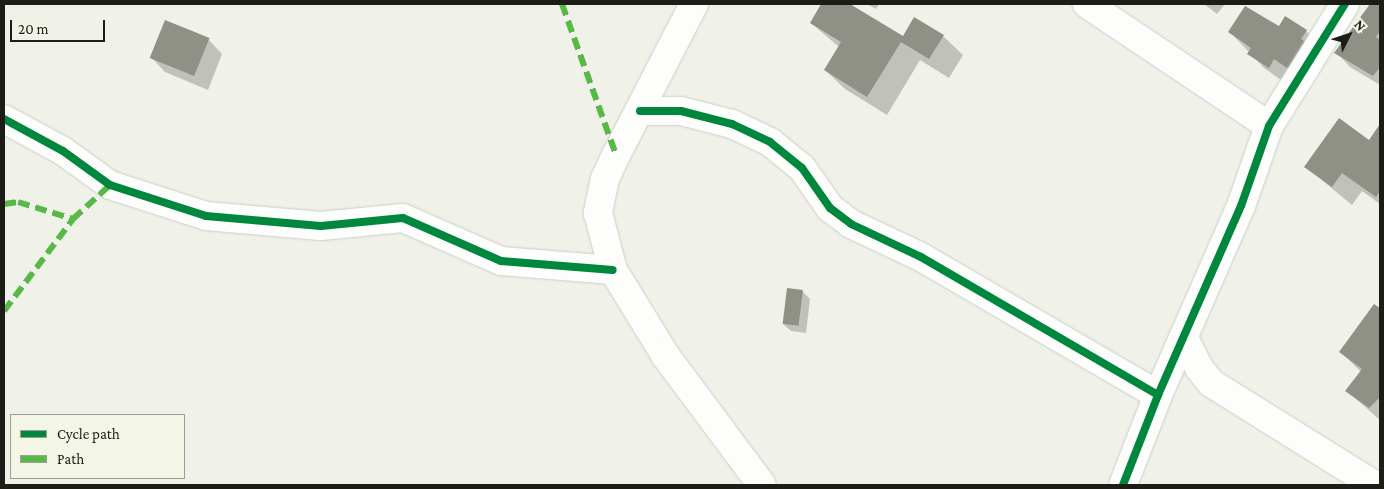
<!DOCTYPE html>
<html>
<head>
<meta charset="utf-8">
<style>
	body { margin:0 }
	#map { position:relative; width:1384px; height:489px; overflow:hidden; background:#f0f2ea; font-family:"Crimson Pro",serif }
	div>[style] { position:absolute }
	.shadow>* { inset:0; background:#0003 }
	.building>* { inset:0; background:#8f9086; transform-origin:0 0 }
	.roads { filter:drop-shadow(0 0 1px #cccec7) drop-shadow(0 0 1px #cccec7) }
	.minor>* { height:28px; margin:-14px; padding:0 14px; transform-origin:14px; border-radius:14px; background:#fdfdfc }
	.quiet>* { height:6px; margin-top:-3px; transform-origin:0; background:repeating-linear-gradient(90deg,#58b947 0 12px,transparent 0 18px) }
	.cycleway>* { height:8px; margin:-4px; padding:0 4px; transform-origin:4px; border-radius:4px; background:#00873e }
	span { translate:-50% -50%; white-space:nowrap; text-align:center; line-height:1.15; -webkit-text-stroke:5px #f3f5e6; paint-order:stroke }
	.frame { position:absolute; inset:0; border:5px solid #1c1d17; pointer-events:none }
	.legend { position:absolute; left:10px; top:414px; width:175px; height:65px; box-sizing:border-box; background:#f3f5e6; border:1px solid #9d9f93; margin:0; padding:6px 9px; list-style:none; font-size:15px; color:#1c1d17 }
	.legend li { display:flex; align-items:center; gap:10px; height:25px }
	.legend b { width:25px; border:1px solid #9d9f93 }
	.north { position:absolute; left:1324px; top:10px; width:50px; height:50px; -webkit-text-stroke:4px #f3f5e6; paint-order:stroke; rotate:49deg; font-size:14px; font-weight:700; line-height:20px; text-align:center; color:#1c1d17 }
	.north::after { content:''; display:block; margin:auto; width:18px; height:22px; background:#1c1d17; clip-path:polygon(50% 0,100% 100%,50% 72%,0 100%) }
	.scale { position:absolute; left:10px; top:20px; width:95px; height:22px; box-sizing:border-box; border:2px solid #1c1d17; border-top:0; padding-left:6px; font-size:15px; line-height:18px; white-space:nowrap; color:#1c1d17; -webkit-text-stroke:4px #f3f5e6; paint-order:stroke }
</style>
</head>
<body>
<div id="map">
	<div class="shadow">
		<div style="clip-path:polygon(823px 4px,847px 4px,903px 38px,943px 36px,963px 55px,949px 78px,920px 60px,887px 115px,845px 89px,825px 70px,839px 47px,811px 23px)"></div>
		<div style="clip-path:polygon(867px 4px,879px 4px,876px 9px)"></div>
		<div style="clip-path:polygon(1204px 4px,1225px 4px,1217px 14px)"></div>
		<div style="clip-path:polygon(1372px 4px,1380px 4px,1380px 85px,1350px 67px,1336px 52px)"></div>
		<div style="clip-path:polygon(1280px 27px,1306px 31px,1320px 45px,1284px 82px,1264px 68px,1230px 32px)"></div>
		<div style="clip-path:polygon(208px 39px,222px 54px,208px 90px,165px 72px,151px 57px)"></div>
		<div style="clip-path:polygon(1380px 126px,1380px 204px,1362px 191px,1352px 205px,1306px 167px,1369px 142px)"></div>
		<div style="clip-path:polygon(802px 291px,810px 299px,806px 333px,791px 331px,783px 324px)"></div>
		<div style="clip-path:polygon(1374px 306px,1380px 310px,1380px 420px,1347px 391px,1361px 372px,1341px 352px)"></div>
	</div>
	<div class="building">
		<div style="clip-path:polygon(821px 4px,850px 4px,903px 36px,914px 17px,944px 35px,929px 59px,901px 42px,867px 97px,824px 70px,841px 42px,810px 23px)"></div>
		<div style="clip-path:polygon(1370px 4px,1380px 4px,1380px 31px,1376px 37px,1380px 40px,1380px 67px,1373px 76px,1334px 53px)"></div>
		<div style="clip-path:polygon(1245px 6px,1279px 26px,1285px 16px,1307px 30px,1301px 39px,1307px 43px,1290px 70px,1274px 59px,1269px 68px,1247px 54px,1251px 48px,1228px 32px)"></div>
		<div style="left:165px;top:20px;width:48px;height:41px;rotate:22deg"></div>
		<div style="clip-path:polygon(1339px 118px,1369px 140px,1380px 124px,1380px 191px,1376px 197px,1342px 173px,1332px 187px,1304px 167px)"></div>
		<div style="left:787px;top:288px;width:16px;height:36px;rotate:7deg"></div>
		<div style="clip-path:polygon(1374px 304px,1380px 308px,1380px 397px,1369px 408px,1345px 391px,1362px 369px,1339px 352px)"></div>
	</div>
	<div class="roads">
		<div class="minor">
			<div style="left:694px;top:4px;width:170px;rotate:117.3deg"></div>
			<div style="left:616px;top:155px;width:26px;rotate:115deg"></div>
			<div style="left:605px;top:179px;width:35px;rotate:102deg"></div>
			<div style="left:598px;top:213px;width:59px;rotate:75.3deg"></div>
			<div style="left:613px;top:270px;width:100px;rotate:58.5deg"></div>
			<div style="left:665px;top:355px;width:162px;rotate:53.3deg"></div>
			<div style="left:1087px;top:4px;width:219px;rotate:33.8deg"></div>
			<div style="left:640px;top:111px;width:41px"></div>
			<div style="left:681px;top:111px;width:53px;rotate:14.3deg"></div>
			<div style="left:732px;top:124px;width:42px;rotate:25.3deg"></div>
			<div style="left:770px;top:142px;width:41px;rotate:39.1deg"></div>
			<div style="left:802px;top:168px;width:49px;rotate:55deg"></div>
			<div style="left:830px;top:208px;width:26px;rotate:37deg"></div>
			<div style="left:851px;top:224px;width:77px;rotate:25.2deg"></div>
			<div style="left:921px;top:257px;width:274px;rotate:30.2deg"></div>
			<div style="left:4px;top:119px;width:67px;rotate:28.5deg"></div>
			<div style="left:63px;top:151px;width:58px;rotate:35.9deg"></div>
			<div style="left:110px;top:185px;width:101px;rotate:17.9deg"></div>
			<div style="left:206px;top:216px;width:115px;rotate:5deg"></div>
			<div style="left:321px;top:226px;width:82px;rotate:-5.6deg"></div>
			<div style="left:403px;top:218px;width:107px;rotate:23.7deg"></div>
			<div style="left:501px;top:261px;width:112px;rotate:4.6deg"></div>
			<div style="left:1184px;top:338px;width:34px;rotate:63deg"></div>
			<div style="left:1199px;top:368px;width:19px;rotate:51deg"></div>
			<div style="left:1211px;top:383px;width:192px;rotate:32deg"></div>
			<div style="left:1123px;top:485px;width:97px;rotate:-68.7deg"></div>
			<div style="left:1158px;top:395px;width:206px;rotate:-66.3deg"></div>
			<div style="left:1241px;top:206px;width:85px;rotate:-70.7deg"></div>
			<div style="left:1269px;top:126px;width:144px;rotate:-58.1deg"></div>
		</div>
	</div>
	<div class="quiet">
		<div style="left:562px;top:4px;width:160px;rotate:70.3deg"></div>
		<div style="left:4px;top:204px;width:14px;rotate:-8deg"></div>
		<div style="left:18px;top:202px;width:58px;rotate:17.2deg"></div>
		<div style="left:4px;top:311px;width:115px;rotate:-53.1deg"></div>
		<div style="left:73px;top:219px;width:50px;rotate:-42.6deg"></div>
	</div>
	<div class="cycleway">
		<div style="left:640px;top:111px;width:41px"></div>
		<div style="left:681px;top:111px;width:53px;rotate:14.3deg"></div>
		<div style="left:732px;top:124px;width:42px;rotate:25.3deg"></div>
		<div style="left:770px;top:142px;width:41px;rotate:39.1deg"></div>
		<div style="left:802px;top:168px;width:49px;rotate:55deg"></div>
		<div style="left:830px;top:208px;width:26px;rotate:37deg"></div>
		<div style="left:851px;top:224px;width:77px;rotate:25.2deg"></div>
		<div style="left:921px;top:257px;width:274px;rotate:30.2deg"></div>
		<div style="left:4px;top:119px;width:67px;rotate:28.5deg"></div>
		<div style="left:63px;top:151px;width:58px;rotate:35.9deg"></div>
		<div style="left:110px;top:185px;width:101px;rotate:17.9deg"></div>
		<div style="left:206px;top:216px;width:115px;rotate:5deg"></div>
		<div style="left:321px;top:226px;width:82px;rotate:-5.6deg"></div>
		<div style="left:403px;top:218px;width:107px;rotate:23.7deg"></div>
		<div style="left:501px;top:261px;width:112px;rotate:4.6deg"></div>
		<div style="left:1123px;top:485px;width:97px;rotate:-68.7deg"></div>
		<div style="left:1158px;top:395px;width:206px;rotate:-66.3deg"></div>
		<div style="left:1241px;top:206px;width:85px;rotate:-70.7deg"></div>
		<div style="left:1269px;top:126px;width:144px;rotate:-58.1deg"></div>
	</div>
	<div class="frame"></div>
	<ul class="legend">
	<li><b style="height:6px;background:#00873e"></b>Cycle path</li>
	<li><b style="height:6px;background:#58b947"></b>Path</li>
	</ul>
	<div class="north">N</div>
	<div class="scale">20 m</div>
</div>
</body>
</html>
